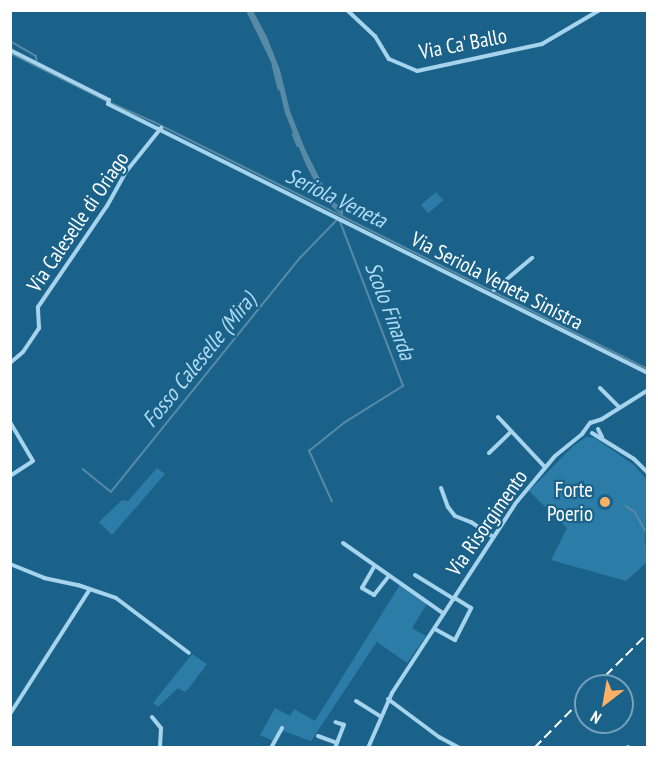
<!DOCTYPE html>
<html>
<head>
<meta charset="utf-8">
<style>
	body { margin:0 }
	#map { position:relative; width:658px; height:758px; overflow:hidden; background:#1b628a; font-family:"PT Sans Narrow",sans-serif }
	div>[style] { position:absolute }
	.green>* { inset:0; background:#2b7ca6; transform-origin:0 0 }
	.water>* { inset:0; background:#588aa6 }
	.stream>* { height:1.5px; margin:-0.75px; padding:0 0.75px; transform-origin:0.75px; border-radius:0.75px; background:#588aa6 }
	.minor>* { height:4px; margin:-2px; padding:0 2px; transform-origin:2px; border-radius:2px; background:#a6d4ed }
	.rail>* { height:1.5px; margin-top:-0.75px; transform-origin:0; background:repeating-linear-gradient(90deg,#fff 0 10px,transparent 0 14.5px) }
	.dots>* { width:16px; height:16px; translate:-50% -50%; box-sizing:border-box; border:3px solid #1b628a; border-radius:50% }
	span { translate:-50% -50%; white-space:nowrap; text-align:center; line-height:1.15; -webkit-text-stroke:4.5px #1b628a; paint-order:stroke }
	.street-label { font-size:21px; color:#fff }
	.poi-label { font-size:21px; color:#fff }
	.right { translate:-100% -50%; text-align:right }
	.water-label { font-size:22px; color:#b1ddf4; font-style:italic }
	.frame { position:absolute; inset:0; border:12px solid #fff; pointer-events:none }
	.north { position:absolute; left:574px; top:674px; width:60px; height:60px; box-sizing:border-box; background:#1b628a; border:2px solid #76a1b9; border-radius:50%; rotate:211deg; font-size:16px; font-weight:700; line-height:24px; text-align:center; color:#fff }
	.north::after { content:''; display:block; margin:auto; width:21px; height:27px; background:#feb162; clip-path:polygon(50% 0,100% 100%,50% 72%,0 100%) }
</style>
</head>
<body>
<div id="map">
	<div class="green">
		<div style="left:436px;top:192px;width:11px;height:20px;rotate:49deg"></div>
		<div style="clip-path:polygon(586px 437px,595px 438px,634px 465px,647px 480px,645px 538px,647px 562px,626px 581px,551px 560px,567px 528px,529px 491px,572px 447px)"></div>
		<div style="clip-path:polygon(157px 468px,165px 474px,112px 535px,99px 522px,122px 500px,128px 501px)"></div>
		<div style="clip-path:polygon(401px 583px,428px 602px,412px 628px,426px 636px,407px 663px,377px 642px,378px 640px,311px 741px,283px 731px,273px 741px,260px 735px,275px 708px,290px 716px,294px 709px,315px 721px)"></div>
		<div style="clip-path:polygon(192px 654px,207px 664px,189px 688px,185px 692px,178px 688px,158px 707px,153px 703px)"></div>
	</div>
	<div class="water">
		<div style="clip-path:polygon(247px 11px,253px 11px,267px 37px,280px 70px,290px 111px,305px 149px,330px 199px,343px 209px,343px 216px,326px 202px,306px 165px,285px 113px,275px 71px)"></div>
	</div>
	<div class="stream">
		<div style="left:247px;top:10px;width:47px;rotate:63.4deg"></div>
		<div style="left:10px;top:41px;width:30px;rotate:30deg"></div>
		<div style="left:36px;top:56px;width:4px;rotate:76deg"></div>
		<div style="left:10px;top:53px;width:108px;rotate:26.3deg"></div>
		<div style="left:273px;top:65px;width:25px;rotate:76deg"></div>
		<div style="left:111px;top:103px;width:47px;rotate:23.8deg"></div>
		<div style="left:154px;top:122px;width:552px;rotate:26.57deg"></div>
		<div style="left:293px;top:134px;width:13px;rotate:67deg"></div>
		<div style="left:83px;top:469px;width:36px;rotate:39deg"></div>
		<div style="left:111px;top:492px;width:301px;rotate:-51.1deg"></div>
		<div style="left:300px;top:258px;width:53px;rotate:-45.8deg"></div>
		<div style="left:332px;top:502px;width:56px;rotate:-114.3deg"></div>
		<div style="left:309px;top:451px;width:45px;rotate:-38.7deg"></div>
		<div style="left:344px;top:423px;width:70px;rotate:-32.1deg"></div>
		<div style="left:403px;top:386px;width:176px;rotate:-111deg"></div>
		<div style="left:626px;top:506px;width:11px;rotate:34deg"></div>
		<div style="left:635px;top:512px;width:21px;rotate:61deg"></div>
	</div>
	<div class="minor">
		<div style="left:347px;top:10px;width:38px;rotate:43deg"></div>
		<div style="left:375px;top:36px;width:27px;rotate:59deg"></div>
		<div style="left:389px;top:59px;width:30px;rotate:23deg"></div>
		<div style="left:417px;top:71px;width:128px;rotate:-12.2deg"></div>
		<div style="left:542px;top:44px;width:67px;rotate:-30.4deg"></div>
		<div style="left:10px;top:50px;width:111px;rotate:26.8deg"></div>
		<div style="left:109px;top:100px;width:4px;rotate:104deg"></div>
		<div style="left:108px;top:104px;width:603px;rotate:26.48deg"></div>
		<div style="left:494px;top:290px;width:50px;rotate:-40.1deg"></div>
		<div style="left:10px;top:363px;width:17px;rotate:-40deg"></div>
		<div style="left:23px;top:352px;width:29px;rotate:-56deg"></div>
		<div style="left:39px;top:328px;width:21px;rotate:-93deg"></div>
		<div style="left:38px;top:307px;width:122px;rotate:-55.7deg"></div>
		<div style="left:107px;top:206px;width:38px;rotate:-61deg"></div>
		<div style="left:125px;top:173px;width:58px;rotate:-51.3deg"></div>
		<div style="left:600px;top:388px;width:27px;rotate:45deg"></div>
		<div style="left:498px;top:417px;width:69px;rotate:46.8deg"></div>
		<div style="left:10px;top:422px;width:45px;rotate:59.5deg"></div>
		<div style="left:33px;top:461px;width:27px;rotate:147deg"></div>
		<div style="left:598px;top:429px;width:9px;rotate:63deg"></div>
		<div style="left:592px;top:433px;width:49px;rotate:31.8deg"></div>
		<div style="left:634px;top:459px;width:20px;rotate:45deg"></div>
		<div style="left:489px;top:453px;width:30px;rotate:-44deg"></div>
		<div style="left:441px;top:488px;width:20px;rotate:70deg"></div>
		<div style="left:448px;top:507px;width:11px;rotate:52deg"></div>
		<div style="left:455px;top:516px;width:17px;rotate:21deg"></div>
		<div style="left:471px;top:522px;width:27px;rotate:34deg"></div>
		<div style="left:343px;top:543px;width:123px;rotate:35.1deg"></div>
		<div style="left:10px;top:564px;width:37px;rotate:22deg"></div>
		<div style="left:44px;top:578px;width:35px;rotate:12deg"></div>
		<div style="left:78px;top:585px;width:40px;rotate:18.9deg"></div>
		<div style="left:116px;top:598px;width:91px;rotate:37deg"></div>
		<div style="left:374px;top:567px;width:24px;rotate:120deg"></div>
		<div style="left:362px;top:588px;width:14px;rotate:30deg"></div>
		<div style="left:374px;top:595px;width:23px;rotate:-52deg"></div>
		<div style="left:415px;top:575px;width:46px;rotate:31.6deg"></div>
		<div style="left:435px;top:629px;width:23px;rotate:29deg"></div>
		<div style="left:455px;top:640px;width:36px;rotate:-63deg"></div>
		<div style="left:471px;top:608px;width:19px;rotate:-148deg"></div>
		<div style="left:388px;top:699px;width:64px;rotate:36.7deg"></div>
		<div style="left:439px;top:737px;width:24px;rotate:28deg"></div>
		<div style="left:356px;top:701px;width:28px;rotate:32deg"></div>
		<div style="left:10px;top:714px;width:148px;rotate:-57.4deg"></div>
		<div style="left:152px;top:717px;width:14px;rotate:51deg"></div>
		<div style="left:161px;top:728px;width:20px;rotate:93deg"></div>
		<div style="left:318px;top:736px;width:20px;rotate:20deg"></div>
		<div style="left:628px;top:747px;width:2px;rotate:27deg"></div>
		<div style="left:271px;top:748px;width:23px;rotate:-61deg"></div>
		<div style="left:335px;top:748px;width:25px;rotate:-69deg"></div>
		<div style="left:344px;top:725px;width:9px;rotate:-162deg"></div>
		<div style="left:368px;top:748px;width:60px;rotate:-66.4deg"></div>
		<div style="left:392px;top:693px;width:225px;rotate:-56.9deg"></div>
		<div style="left:515px;top:504px;width:62px;rotate:-50.2deg"></div>
		<div style="left:555px;top:456px;width:35px;rotate:-39deg"></div>
		<div style="left:582px;top:434px;width:14px;rotate:-54deg"></div>
		<div style="left:590px;top:423px;width:13px;rotate:-18deg"></div>
		<div style="left:602px;top:419px;width:54px;rotate:-32.2deg"></div>
	</div>
	<div class="rail">
		<div style="left:595px;top:686px;width:75px;rotate:-45deg"></div>
		<div style="left:534px;top:748px;width:74px;rotate:-45.5deg"></div>
	</div>
	<div class="dots">
		<div style="left:605px;top:502px;background:#feb162"></div>
	</div>
	<div class="street-label">
		<span style="left:463px;top:44px;rotate:-11deg">Via Ca' Ballo</span>
		<span style="left:78px;top:222px;rotate:-56deg">Via Caleselle di Oriago</span>
		<span style="left:497px;top:281px;rotate:27deg">Via Seriola Veneta Sinistra</span>
		<span style="left:487px;top:523px;rotate:-55deg">Via Risorgimento</span>
	</div>
	<div class="poi-label">
		<span class="right" style="left:593px;top:502px">Forte<br>Poerio</span>
	</div>
	<div class="water-label">
		<span style="left:336px;top:198px;rotate:26deg">Seriola Veneta</span>
		<span style="left:390px;top:311px;rotate:69deg">Scolo Finarda</span>
		<span style="left:199px;top:360px;rotate:-51deg">Fosso Caleselle (Mira)</span>
	</div>
	<div class="frame"></div>
	<div class="north">N</div>
</div>
</body>
</html>
